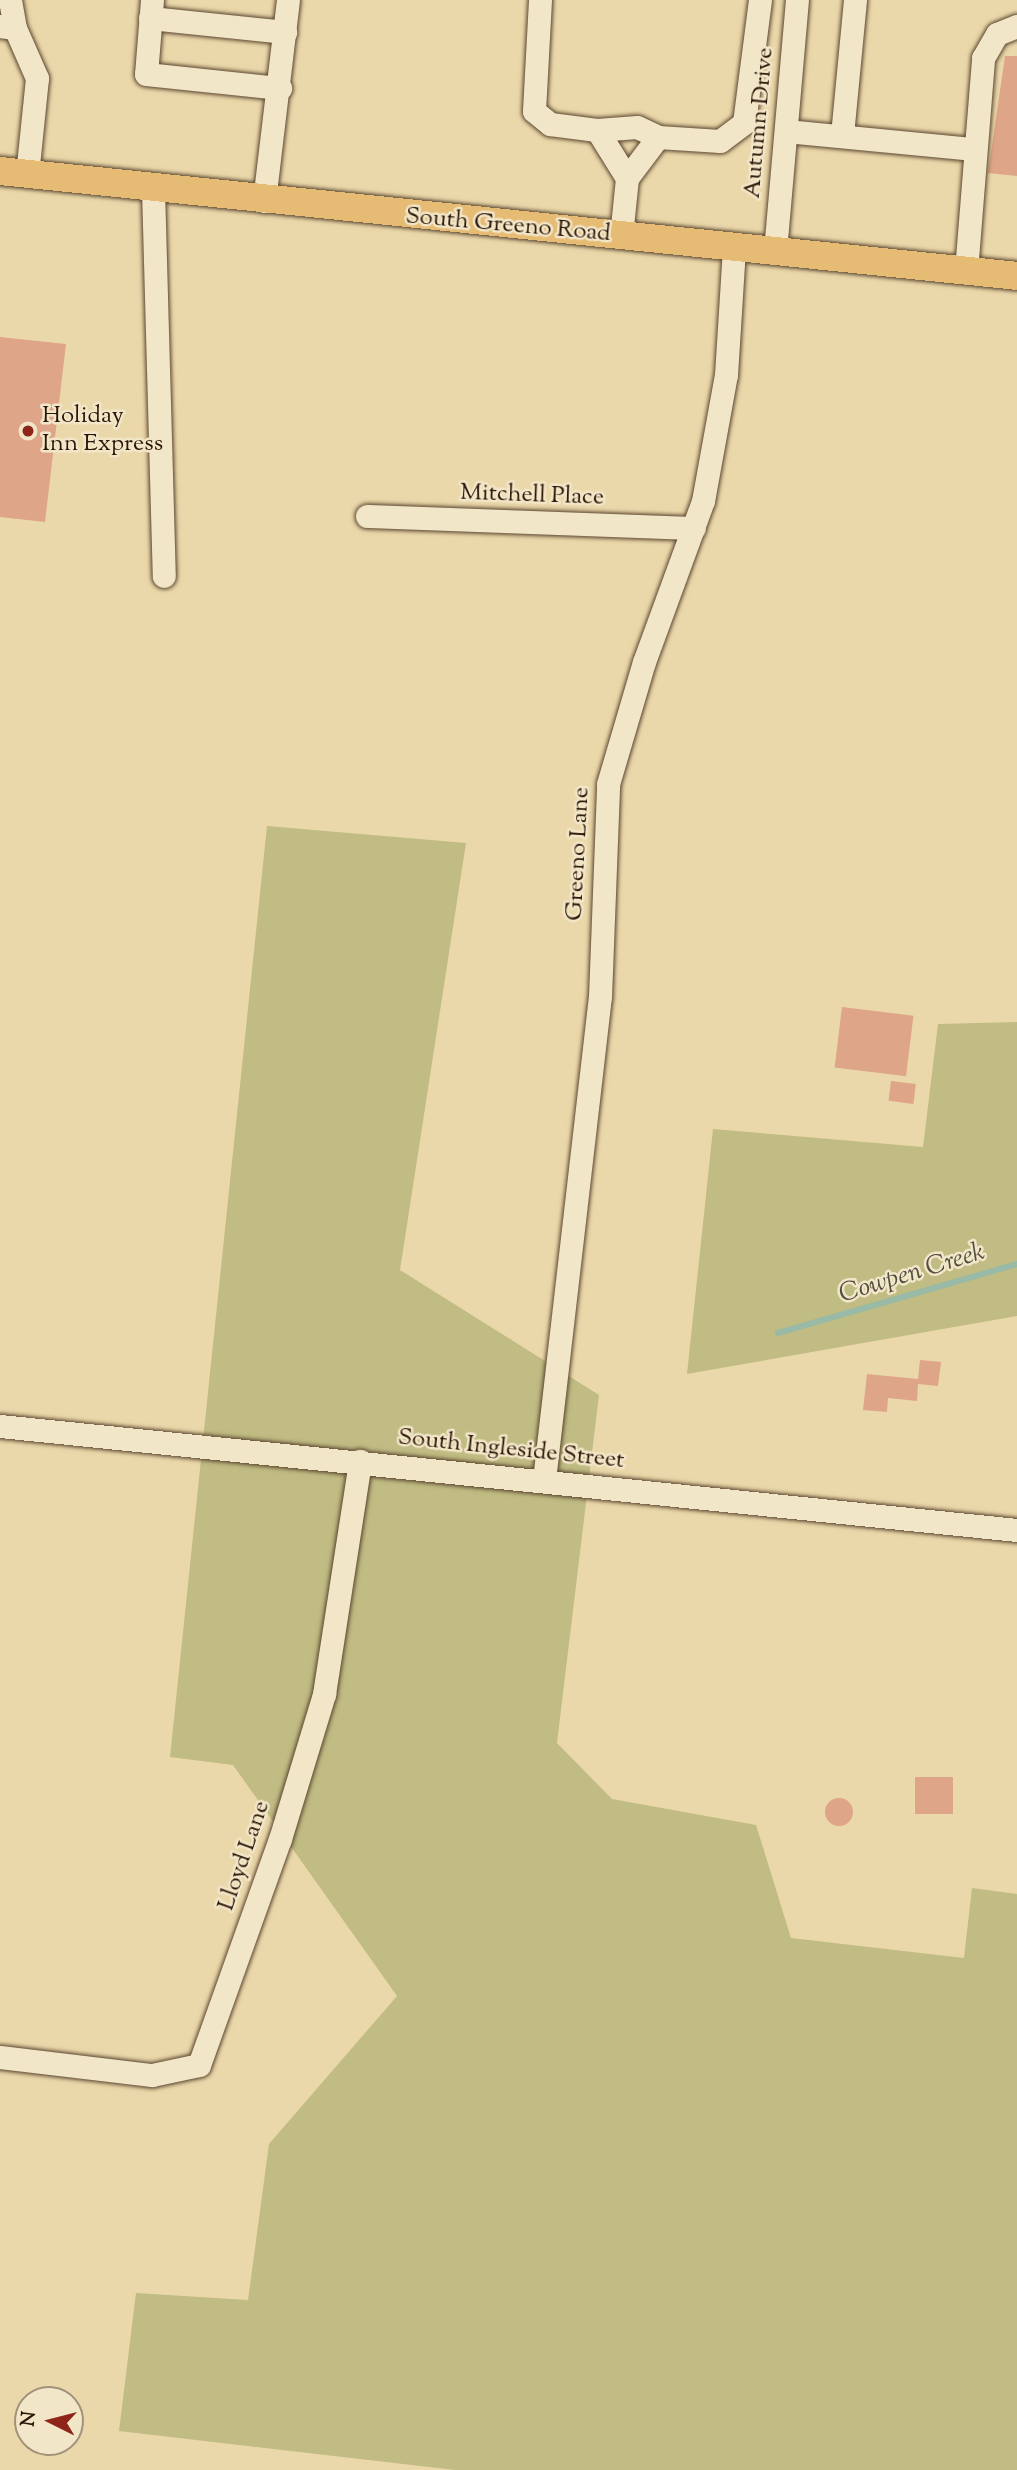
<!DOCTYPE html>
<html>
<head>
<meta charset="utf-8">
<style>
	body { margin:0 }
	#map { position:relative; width:1017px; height:2470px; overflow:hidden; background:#ebd8aa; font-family:"Sorts Mill Goudy",serif }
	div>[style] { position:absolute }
	.green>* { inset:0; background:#c0bc83 }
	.stream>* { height:6px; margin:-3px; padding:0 3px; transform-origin:3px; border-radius:3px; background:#98baa6 }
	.building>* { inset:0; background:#dea588; transform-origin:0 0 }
	.round { border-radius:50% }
	.roads { filter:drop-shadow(0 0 2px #5b4630) drop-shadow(0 0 2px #5b4630) }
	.minor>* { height:23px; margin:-11.5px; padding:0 11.5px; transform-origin:11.5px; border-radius:11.5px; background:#f2e6c8 }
	.major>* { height:28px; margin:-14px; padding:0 14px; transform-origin:14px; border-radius:14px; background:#e6bc75 }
	.dots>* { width:19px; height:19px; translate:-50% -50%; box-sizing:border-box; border:4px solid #f2e6c8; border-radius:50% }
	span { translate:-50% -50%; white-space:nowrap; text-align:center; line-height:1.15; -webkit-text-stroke:5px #f2e6c8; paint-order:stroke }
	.street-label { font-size:24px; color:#2b1507 }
	.poi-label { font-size:24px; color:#2b1507 }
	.left { translate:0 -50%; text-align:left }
	.water-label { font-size:26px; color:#514f3f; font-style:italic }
	.north { position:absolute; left:14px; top:2386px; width:70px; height:70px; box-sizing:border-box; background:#f2e6c8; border:2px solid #a2927b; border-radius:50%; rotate:276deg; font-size:19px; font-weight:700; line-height:28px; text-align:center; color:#2b1507 }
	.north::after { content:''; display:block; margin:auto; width:24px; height:32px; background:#8f2418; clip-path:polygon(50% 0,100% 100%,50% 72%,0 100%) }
</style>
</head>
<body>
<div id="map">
	<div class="green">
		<div style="clip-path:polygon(267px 826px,466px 843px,400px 1270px,599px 1395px,557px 1743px,612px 1799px,756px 1825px,791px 1938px,964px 1958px,972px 1888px,1017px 1894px,1017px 2470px,455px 2470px,119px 2431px,136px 2293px,248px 2300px,269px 2144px,397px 1996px,233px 1765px,170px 1757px)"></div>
		<div style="clip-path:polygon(1017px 1022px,1017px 1316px,687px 1374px,713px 1129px,923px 1147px,938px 1024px)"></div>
	</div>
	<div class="stream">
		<div style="left:778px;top:1333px;width:249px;rotate:-16.1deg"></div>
	</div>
	<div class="building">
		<div style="clip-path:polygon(1005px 56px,1017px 56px,1017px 176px,988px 173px)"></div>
		<div style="clip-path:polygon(0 337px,66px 344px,45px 522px,0 517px)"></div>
		<div style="left:842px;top:1007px;width:72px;height:61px;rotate:7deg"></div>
		<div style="left:891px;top:1081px;width:25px;height:20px;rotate:7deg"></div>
		<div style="clip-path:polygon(920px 1360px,941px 1362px,938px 1386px,918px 1384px,917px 1401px,888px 1398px,887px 1412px,863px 1410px,867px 1374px,918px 1379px)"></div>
		<div style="left:915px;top:1777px;width:38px;height:37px"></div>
		<div class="round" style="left:825px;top:1798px;width:28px;height:28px"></div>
	</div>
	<div class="roads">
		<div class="minor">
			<div style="left:10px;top:0;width:28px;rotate:80deg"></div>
			<div style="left:152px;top:0;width:74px;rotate:94.6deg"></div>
			<div style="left:146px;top:74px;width:135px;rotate:6deg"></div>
			<div style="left:540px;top:0;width:111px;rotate:93.1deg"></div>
			<div style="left:534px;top:111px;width:21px;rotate:39deg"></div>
			<div style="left:550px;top:124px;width:47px;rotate:7.3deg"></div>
			<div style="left:597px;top:130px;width:57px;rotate:58deg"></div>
			<div style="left:627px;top:178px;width:58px;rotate:95.9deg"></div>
			<div style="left:150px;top:18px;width:136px;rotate:5.9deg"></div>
			<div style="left:0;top:26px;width:15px;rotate:8deg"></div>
			<div style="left:15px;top:28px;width:55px;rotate:66.3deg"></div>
			<div style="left:37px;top:78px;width:97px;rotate:95.9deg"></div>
			<div style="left:597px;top:130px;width:40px;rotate:-4.3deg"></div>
			<div style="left:637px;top:127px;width:23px;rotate:25deg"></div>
			<div style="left:786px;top:131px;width:189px;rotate:5.5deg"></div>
			<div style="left:842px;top:135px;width:136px;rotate:-84.5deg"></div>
			<div style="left:627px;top:178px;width:51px;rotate:-52.9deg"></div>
			<div style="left:658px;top:137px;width:62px;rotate:3.7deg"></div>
			<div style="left:720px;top:141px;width:30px;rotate:-37deg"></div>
			<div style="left:744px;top:123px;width:124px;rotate:-82.6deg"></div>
			<div style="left:153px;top:189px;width:387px;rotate:88.4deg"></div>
			<div style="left:264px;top:201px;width:202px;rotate:-83.2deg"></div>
			<div style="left:775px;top:251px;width:252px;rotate:-85deg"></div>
			<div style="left:966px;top:271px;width:214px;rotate:-85.4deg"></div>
			<div style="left:983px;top:58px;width:28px;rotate:-60deg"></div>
			<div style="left:997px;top:34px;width:22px;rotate:-22deg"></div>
			<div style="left:367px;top:516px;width:327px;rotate:2.1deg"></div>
			<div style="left:0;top:1426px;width:1022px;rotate:5.84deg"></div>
			<div style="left:544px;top:1480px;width:486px;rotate:-83.4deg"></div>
			<div style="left:600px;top:997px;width:213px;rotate:-87.8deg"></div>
			<div style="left:608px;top:784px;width:127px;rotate:-73.6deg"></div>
			<div style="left:644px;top:662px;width:171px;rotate:-69.9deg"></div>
			<div style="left:703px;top:501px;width:128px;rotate:-79.7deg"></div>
			<div style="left:726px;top:375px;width:128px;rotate:-86.4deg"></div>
			<div style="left:0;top:2057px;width:153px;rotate:6.8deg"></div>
			<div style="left:152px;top:2075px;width:48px;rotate:-12deg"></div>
			<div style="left:199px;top:2065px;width:240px;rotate:-70.3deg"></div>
			<div style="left:280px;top:1839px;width:152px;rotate:-73.1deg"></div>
			<div style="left:324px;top:1694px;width:236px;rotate:-81.2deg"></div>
		</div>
		<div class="major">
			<div style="left:0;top:171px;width:1022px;rotate:5.89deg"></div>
		</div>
	</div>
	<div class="dots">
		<div style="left:28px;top:431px;background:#8f2418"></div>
	</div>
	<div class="street-label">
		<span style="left:760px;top:123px;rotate:-85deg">Autumn Drive</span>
		<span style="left:508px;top:226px;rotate:5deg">South Greeno Road</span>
		<span style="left:532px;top:496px;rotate:2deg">Mitchell Place</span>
		<span style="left:579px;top:854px;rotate:-87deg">Greeno Lane</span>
		<span style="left:511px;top:1450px;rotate:6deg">South Ingleside Street</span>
		<span style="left:245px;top:1856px;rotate:-71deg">Lloyd Lane</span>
	</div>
	<div class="poi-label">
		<span class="left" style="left:42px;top:431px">Holiday<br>Inn Express</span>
	</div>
	<div class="water-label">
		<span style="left:912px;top:1274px;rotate:-17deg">Cowpen Creek</span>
	</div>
	<div class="north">N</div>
</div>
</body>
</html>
